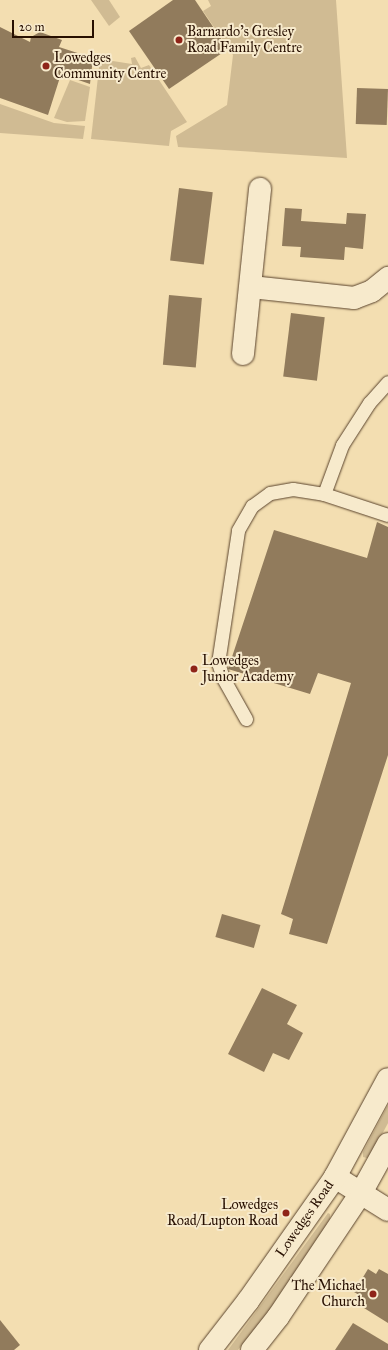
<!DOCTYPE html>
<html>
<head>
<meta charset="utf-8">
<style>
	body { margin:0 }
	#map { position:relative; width:388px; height:1350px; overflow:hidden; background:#f3deb1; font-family:"IM FELL Great Primer",serif }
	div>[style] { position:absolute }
	.green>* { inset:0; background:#d0bb93 }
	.building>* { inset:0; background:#917b5c; transform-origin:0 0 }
	.roads { filter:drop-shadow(0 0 1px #5a432c) drop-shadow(0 0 1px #5a432c) }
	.service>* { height:13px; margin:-6.5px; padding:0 6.5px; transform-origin:6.5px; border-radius:6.5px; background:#f7eacc }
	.minor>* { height:22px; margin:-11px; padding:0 11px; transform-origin:11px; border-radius:11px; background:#f7eacc }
	.tertiary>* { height:22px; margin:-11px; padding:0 11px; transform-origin:11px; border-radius:11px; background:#f7eacc }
	.dots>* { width:11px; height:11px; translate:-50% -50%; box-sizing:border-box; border:2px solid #f7eacc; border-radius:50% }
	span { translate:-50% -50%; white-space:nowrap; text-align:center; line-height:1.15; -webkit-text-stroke:4px #f7eacc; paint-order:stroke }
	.poi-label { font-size:14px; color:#270f00 }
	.left { translate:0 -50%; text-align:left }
	.right { translate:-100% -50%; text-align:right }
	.street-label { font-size:14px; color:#270f00 }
	.scale { position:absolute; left:12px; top:20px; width:82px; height:18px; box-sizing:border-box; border:2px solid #270f00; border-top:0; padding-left:5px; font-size:12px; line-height:14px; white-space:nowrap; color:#270f00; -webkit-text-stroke:3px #f7eacc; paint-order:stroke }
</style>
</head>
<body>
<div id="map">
	<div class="green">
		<div style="clip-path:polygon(91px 0,109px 0,120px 17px,109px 26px)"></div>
		<div style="clip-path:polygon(208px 0,336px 0,347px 158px,178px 147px,176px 136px,227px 105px,233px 55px,203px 11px,211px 6px)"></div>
		<div style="clip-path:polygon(135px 57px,141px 68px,149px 65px,187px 122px,171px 131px,169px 146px,91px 139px,100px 59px,132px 64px,131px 58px)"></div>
		<div style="clip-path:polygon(70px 80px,90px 87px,85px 121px,67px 122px,54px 118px)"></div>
		<div style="clip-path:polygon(0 104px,54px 123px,85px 126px,83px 139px,0 133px)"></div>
		<div style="clip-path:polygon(388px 1105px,388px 1123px,370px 1157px,367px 1158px,363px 1157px,363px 1152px)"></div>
		<div style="clip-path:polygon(328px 1213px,330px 1214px,330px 1220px,264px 1318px,238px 1350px,228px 1350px)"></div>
	</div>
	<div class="building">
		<div style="clip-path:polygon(173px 0,195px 0,228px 49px,169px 89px,129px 31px)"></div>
		<div style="clip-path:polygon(0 27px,30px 42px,31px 37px,40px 32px,62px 40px,59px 47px,93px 58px,90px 84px,61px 74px,48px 115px,0 98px)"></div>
		<div style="left:357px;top:88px;width:31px;height:36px;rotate:2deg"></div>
		<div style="left:179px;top:188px;width:34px;height:73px;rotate:7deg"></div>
		<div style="clip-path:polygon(285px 208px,302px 209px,301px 221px,346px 224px,347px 213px,366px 214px,363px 249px,345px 247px,344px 260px,300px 257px,301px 247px,282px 246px)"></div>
		<div style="left:169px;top:295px;width:33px;height:70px;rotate:5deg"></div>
		<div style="left:291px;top:313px;width:34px;height:64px;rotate:7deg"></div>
		<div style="clip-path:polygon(377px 522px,388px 527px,388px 755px,327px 944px,289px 934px,293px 919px,281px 914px,351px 683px,318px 673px,310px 694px,228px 669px,274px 530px,367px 558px)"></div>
		<div style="left:222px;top:914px;width:40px;height:24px;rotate:16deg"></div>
		<div style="clip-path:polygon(262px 988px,297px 1005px,287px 1024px,303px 1033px,289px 1060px,273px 1053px,264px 1072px,228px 1054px)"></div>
		<div style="clip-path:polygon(368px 1269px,376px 1274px,379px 1269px,388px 1274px,388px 1323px,356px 1303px,361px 1296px,354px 1292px)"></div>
		<div style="clip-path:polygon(0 1320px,20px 1345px,14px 1350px,0 1350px)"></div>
		<div style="clip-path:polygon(353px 1323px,388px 1344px,388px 1350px,335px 1350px)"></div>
	</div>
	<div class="roads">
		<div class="service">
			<div style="left:324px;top:494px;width:52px;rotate:-69.8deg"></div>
			<div style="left:342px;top:445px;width:50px;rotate:-57.3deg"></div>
			<div style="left:369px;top:403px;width:28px;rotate:-48deg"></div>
			<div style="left:246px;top:719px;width:47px;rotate:-119.3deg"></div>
			<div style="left:223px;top:678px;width:16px;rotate:-108deg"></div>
			<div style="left:218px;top:663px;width:134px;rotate:-81.4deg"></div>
			<div style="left:238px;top:530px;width:28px;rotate:-60deg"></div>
			<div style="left:252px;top:506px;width:22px;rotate:-36deg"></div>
			<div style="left:270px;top:493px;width:23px;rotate:-10deg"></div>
			<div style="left:293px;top:489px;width:31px;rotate:9deg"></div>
			<div style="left:324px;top:494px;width:67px;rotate:18.2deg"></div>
		</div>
		<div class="minor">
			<div style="left:251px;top:287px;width:104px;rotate:6.1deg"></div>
			<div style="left:354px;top:298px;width:19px;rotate:-21deg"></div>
			<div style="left:372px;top:291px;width:21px;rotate:-39deg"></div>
			<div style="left:243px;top:354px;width:166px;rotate:-84.1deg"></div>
			<div style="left:335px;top:1177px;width:62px;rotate:31.9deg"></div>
		</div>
		<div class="tertiary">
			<div style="left:210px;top:1350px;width:62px;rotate:-52.2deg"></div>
			<div style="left:248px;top:1301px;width:151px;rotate:-54.9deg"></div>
			<div style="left:335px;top:1177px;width:111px;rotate:-61.6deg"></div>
			<div style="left:252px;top:1350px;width:42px;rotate:-51.8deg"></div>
			<div style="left:278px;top:1317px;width:149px;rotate:-56.2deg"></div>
			<div style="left:361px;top:1193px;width:56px;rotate:-61.1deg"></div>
		</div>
	</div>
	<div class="dots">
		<div style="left:179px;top:40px;background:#8f2418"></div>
		<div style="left:46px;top:66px;background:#8f2418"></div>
		<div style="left:194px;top:669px;background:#8f2418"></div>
		<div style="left:286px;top:1213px;background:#8f2418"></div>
		<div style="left:373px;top:1294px;background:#8f2418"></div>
	</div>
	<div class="poi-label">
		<span class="left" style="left:187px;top:40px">Barnardo's Gresley<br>Road Family Centre</span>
		<span class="left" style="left:54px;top:66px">Lowedges<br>Community Centre</span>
		<span class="left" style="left:202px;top:669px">Lowedges<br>Junior Academy</span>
		<span class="right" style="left:278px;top:1213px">Lowedges<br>Road/Lupton Road</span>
		<span class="right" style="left:365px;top:1294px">The Michael<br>Church</span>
	</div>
	<div class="street-label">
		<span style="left:305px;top:1219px;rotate:-55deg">Lowedges Road</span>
	</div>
	<div class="scale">20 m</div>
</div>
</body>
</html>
